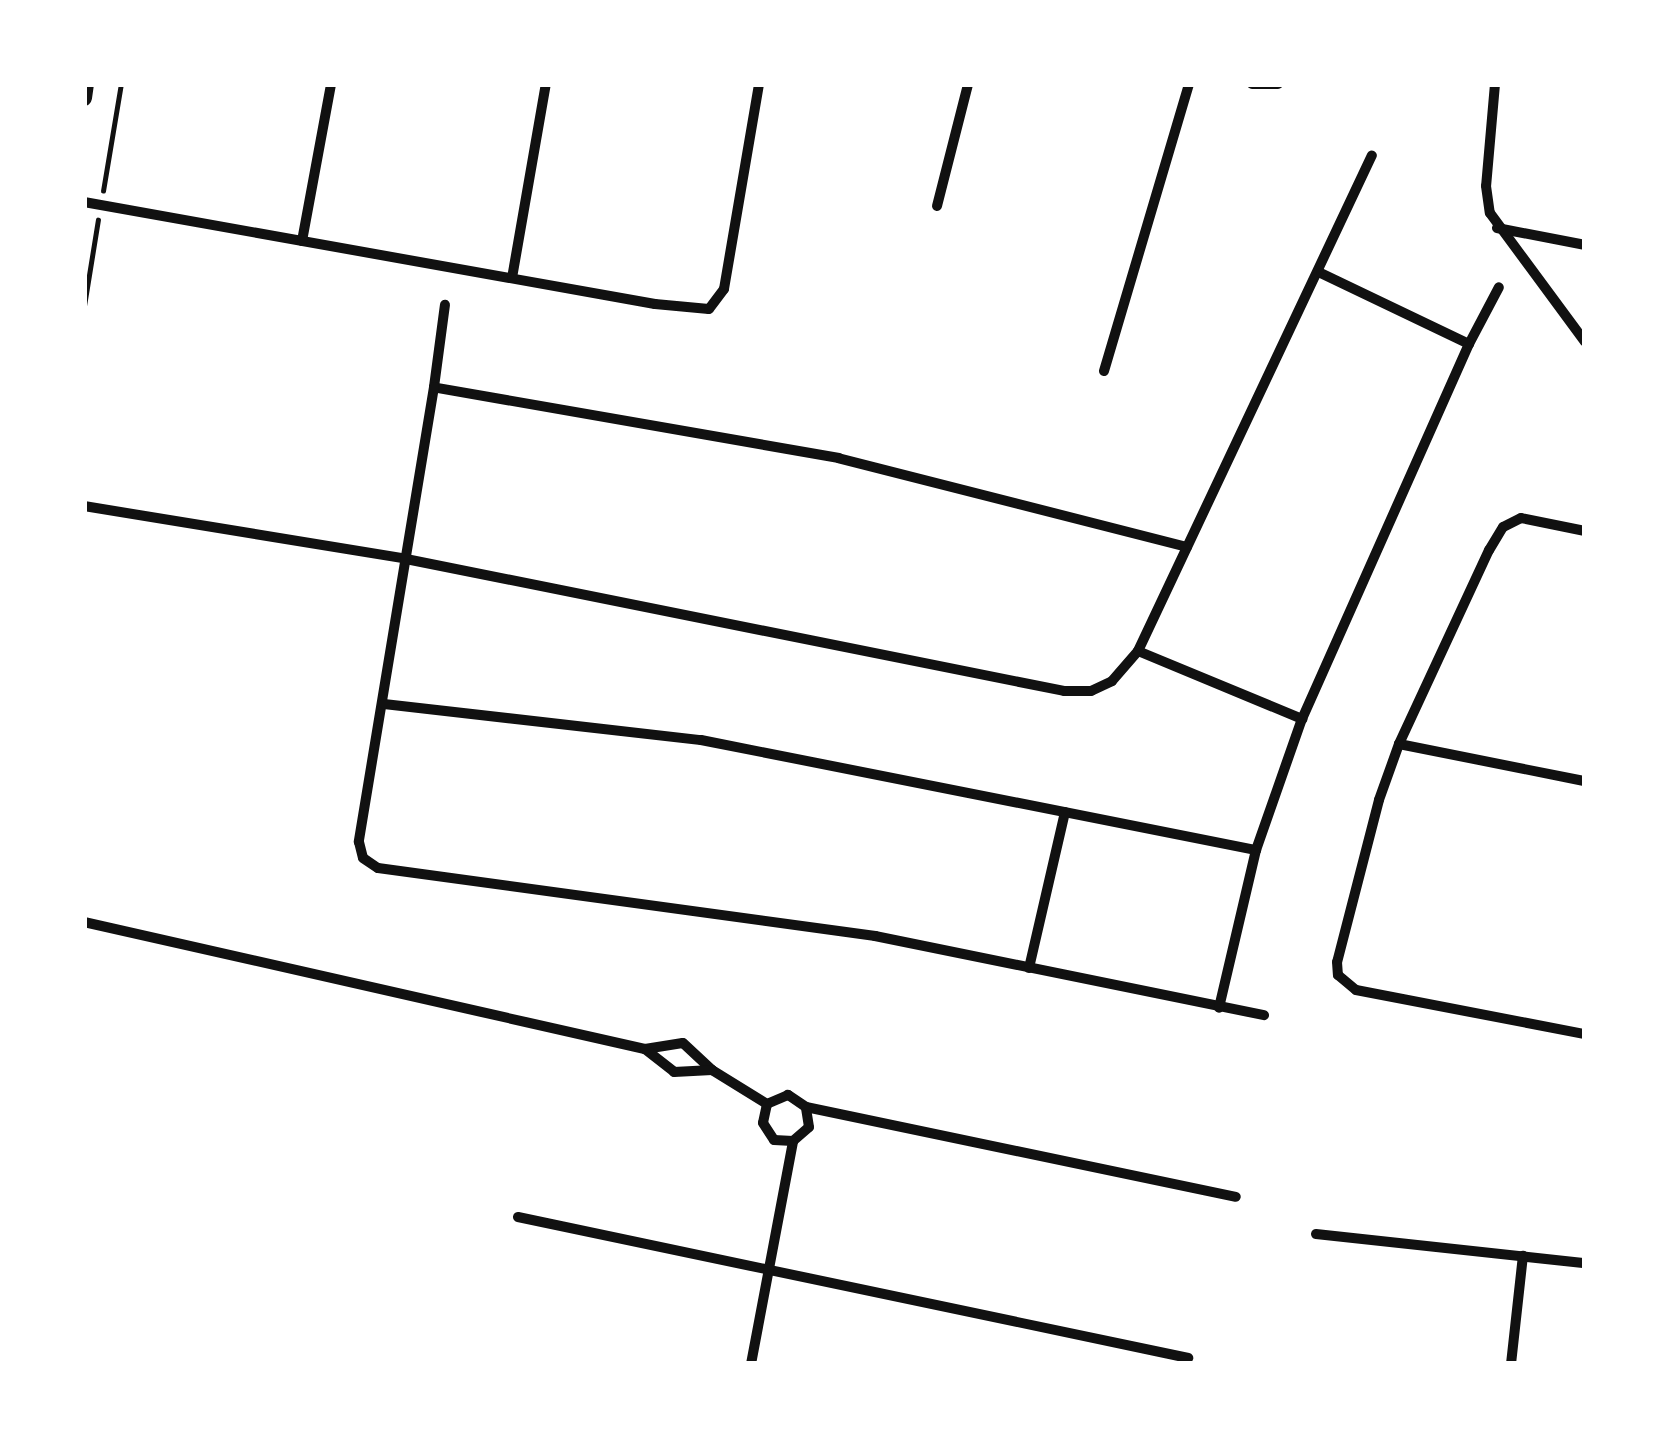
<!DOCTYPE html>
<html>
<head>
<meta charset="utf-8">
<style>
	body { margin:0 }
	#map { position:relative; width:1669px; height:1448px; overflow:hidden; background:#fff; font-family:"DejaVu Sans",sans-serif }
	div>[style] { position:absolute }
	.path>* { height:4.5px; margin:-2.25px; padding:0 2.25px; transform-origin:2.25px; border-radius:2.25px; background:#111 }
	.minor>* { height:10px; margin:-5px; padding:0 5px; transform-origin:5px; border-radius:5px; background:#111 }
	.secondary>* { height:16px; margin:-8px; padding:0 8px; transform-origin:8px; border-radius:8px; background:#111 }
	span { translate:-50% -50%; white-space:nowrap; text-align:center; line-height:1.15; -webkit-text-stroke:12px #fff; paint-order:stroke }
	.frame { position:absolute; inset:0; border:87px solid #fff; pointer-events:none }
</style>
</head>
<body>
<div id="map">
	<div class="path">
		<div style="left:103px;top:191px;width:109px;rotate:-80.5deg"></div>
		<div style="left:84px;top:306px;width:87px;rotate:-80.8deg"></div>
	</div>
	<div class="minor">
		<div style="left:1252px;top:84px;width:26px"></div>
		<div style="left:1495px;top:84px;width:102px;rotate:95deg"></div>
		<div style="left:1486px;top:186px;width:27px;rotate:82deg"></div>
		<div style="left:1490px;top:213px;width:160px;rotate:53.6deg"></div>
		<div style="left:84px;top:202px;width:580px;rotate:10.13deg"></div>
		<div style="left:655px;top:304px;width:54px;rotate:5.3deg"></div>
		<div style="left:709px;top:309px;width:25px;rotate:-53deg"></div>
		<div style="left:724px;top:289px;width:208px;rotate:-80.3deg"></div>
		<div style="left:937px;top:206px;width:126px;rotate:-75.7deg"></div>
		<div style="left:1497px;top:228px;width:90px;rotate:10.9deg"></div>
		<div style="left:302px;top:241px;width:160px;rotate:-79.5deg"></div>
		<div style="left:512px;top:278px;width:197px;rotate:-80.1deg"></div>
		<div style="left:1469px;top:344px;width:64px;rotate:-62.2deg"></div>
		<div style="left:1104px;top:371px;width:299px;rotate:-73.5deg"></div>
		<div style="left:434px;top:387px;width:83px;rotate:-82.4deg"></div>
		<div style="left:84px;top:506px;width:326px;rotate:9.3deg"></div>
		<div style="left:406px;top:559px;width:671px;rotate:11.34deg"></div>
		<div style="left:1064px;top:691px;width:27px"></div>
		<div style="left:1091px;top:691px;width:23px;rotate:-25deg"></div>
		<div style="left:1112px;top:681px;width:40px;rotate:-49deg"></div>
		<div style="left:1138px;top:651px;width:548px;rotate:-64.74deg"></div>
		<div style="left:1585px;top:531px;width:65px;rotate:-168.5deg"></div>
		<div style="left:1521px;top:518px;width:20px;rotate:153deg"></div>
		<div style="left:1503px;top:527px;width:27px;rotate:121deg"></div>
		<div style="left:1489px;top:550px;width:214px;rotate:114.9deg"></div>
		<div style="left:1399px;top:744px;width:59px;rotate:109.7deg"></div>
		<div style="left:1379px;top:800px;width:167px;rotate:104.5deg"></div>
		<div style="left:1337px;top:962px;width:13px;rotate:86deg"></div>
		<div style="left:1338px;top:975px;width:23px;rotate:40deg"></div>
		<div style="left:1356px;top:990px;width:233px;rotate:10.9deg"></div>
		<div style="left:1187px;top:547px;width:359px;rotate:-165.7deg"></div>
		<div style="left:839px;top:458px;width:411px;rotate:-170.1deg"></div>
		<div style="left:434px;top:387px;width:461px;rotate:99.4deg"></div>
		<div style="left:359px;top:842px;width:16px;rotate:76deg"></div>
		<div style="left:363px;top:858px;width:18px;rotate:34deg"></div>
		<div style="left:378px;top:868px;width:502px;rotate:7.79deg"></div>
		<div style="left:875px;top:936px;width:397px;rotate:11.5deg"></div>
		<div style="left:1138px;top:651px;width:178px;rotate:22.5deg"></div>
		<div style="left:384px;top:704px;width:319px;rotate:6.5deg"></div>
		<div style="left:701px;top:740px;width:566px;rotate:11.21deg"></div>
		<div style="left:1256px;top:850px;width:162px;rotate:103.2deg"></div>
		<div style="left:1399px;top:744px;width:190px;rotate:11.3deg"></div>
		<div style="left:1256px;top:850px;width:139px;rotate:-70.7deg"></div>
		<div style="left:1302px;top:719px;width:411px;rotate:-66deg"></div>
		<div style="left:1469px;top:344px;width:164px;rotate:-154.4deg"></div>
		<div style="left:84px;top:922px;width:575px;rotate:12.76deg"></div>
		<div style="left:645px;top:1049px;width:38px;rotate:-9deg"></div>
		<div style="left:683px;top:1043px;width:40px;rotate:43deg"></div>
		<div style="left:712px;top:1070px;width:65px;rotate:31.7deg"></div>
		<div style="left:1029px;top:968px;width:160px;rotate:-77deg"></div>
		<div style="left:645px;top:1049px;width:37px;rotate:38deg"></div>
		<div style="left:674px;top:1072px;width:38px;rotate:-3deg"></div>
		<div style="left:806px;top:1107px;width:439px;rotate:11.8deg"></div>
		<div style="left:518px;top:1217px;width:685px;rotate:11.88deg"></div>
		<div style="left:1316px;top:1234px;width:271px;rotate:6.2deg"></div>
		<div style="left:751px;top:1364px;width:227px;rotate:-79.3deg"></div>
		<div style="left:793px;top:1141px;width:21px;rotate:-41deg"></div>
		<div style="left:809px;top:1127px;width:20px;rotate:-99deg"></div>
		<div style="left:806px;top:1107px;width:22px;rotate:-146deg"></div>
		<div style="left:788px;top:1095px;width:23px;rotate:157deg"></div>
		<div style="left:767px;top:1104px;width:19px;rotate:102deg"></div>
		<div style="left:763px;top:1123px;width:20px;rotate:57deg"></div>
		<div style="left:774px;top:1140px;width:19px;rotate:3deg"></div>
		<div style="left:1511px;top:1364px;width:109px;rotate:-83.7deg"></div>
	</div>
	<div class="secondary">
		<div style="left:84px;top:98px;width:14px;rotate:-82deg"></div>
	</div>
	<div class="frame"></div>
</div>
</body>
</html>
